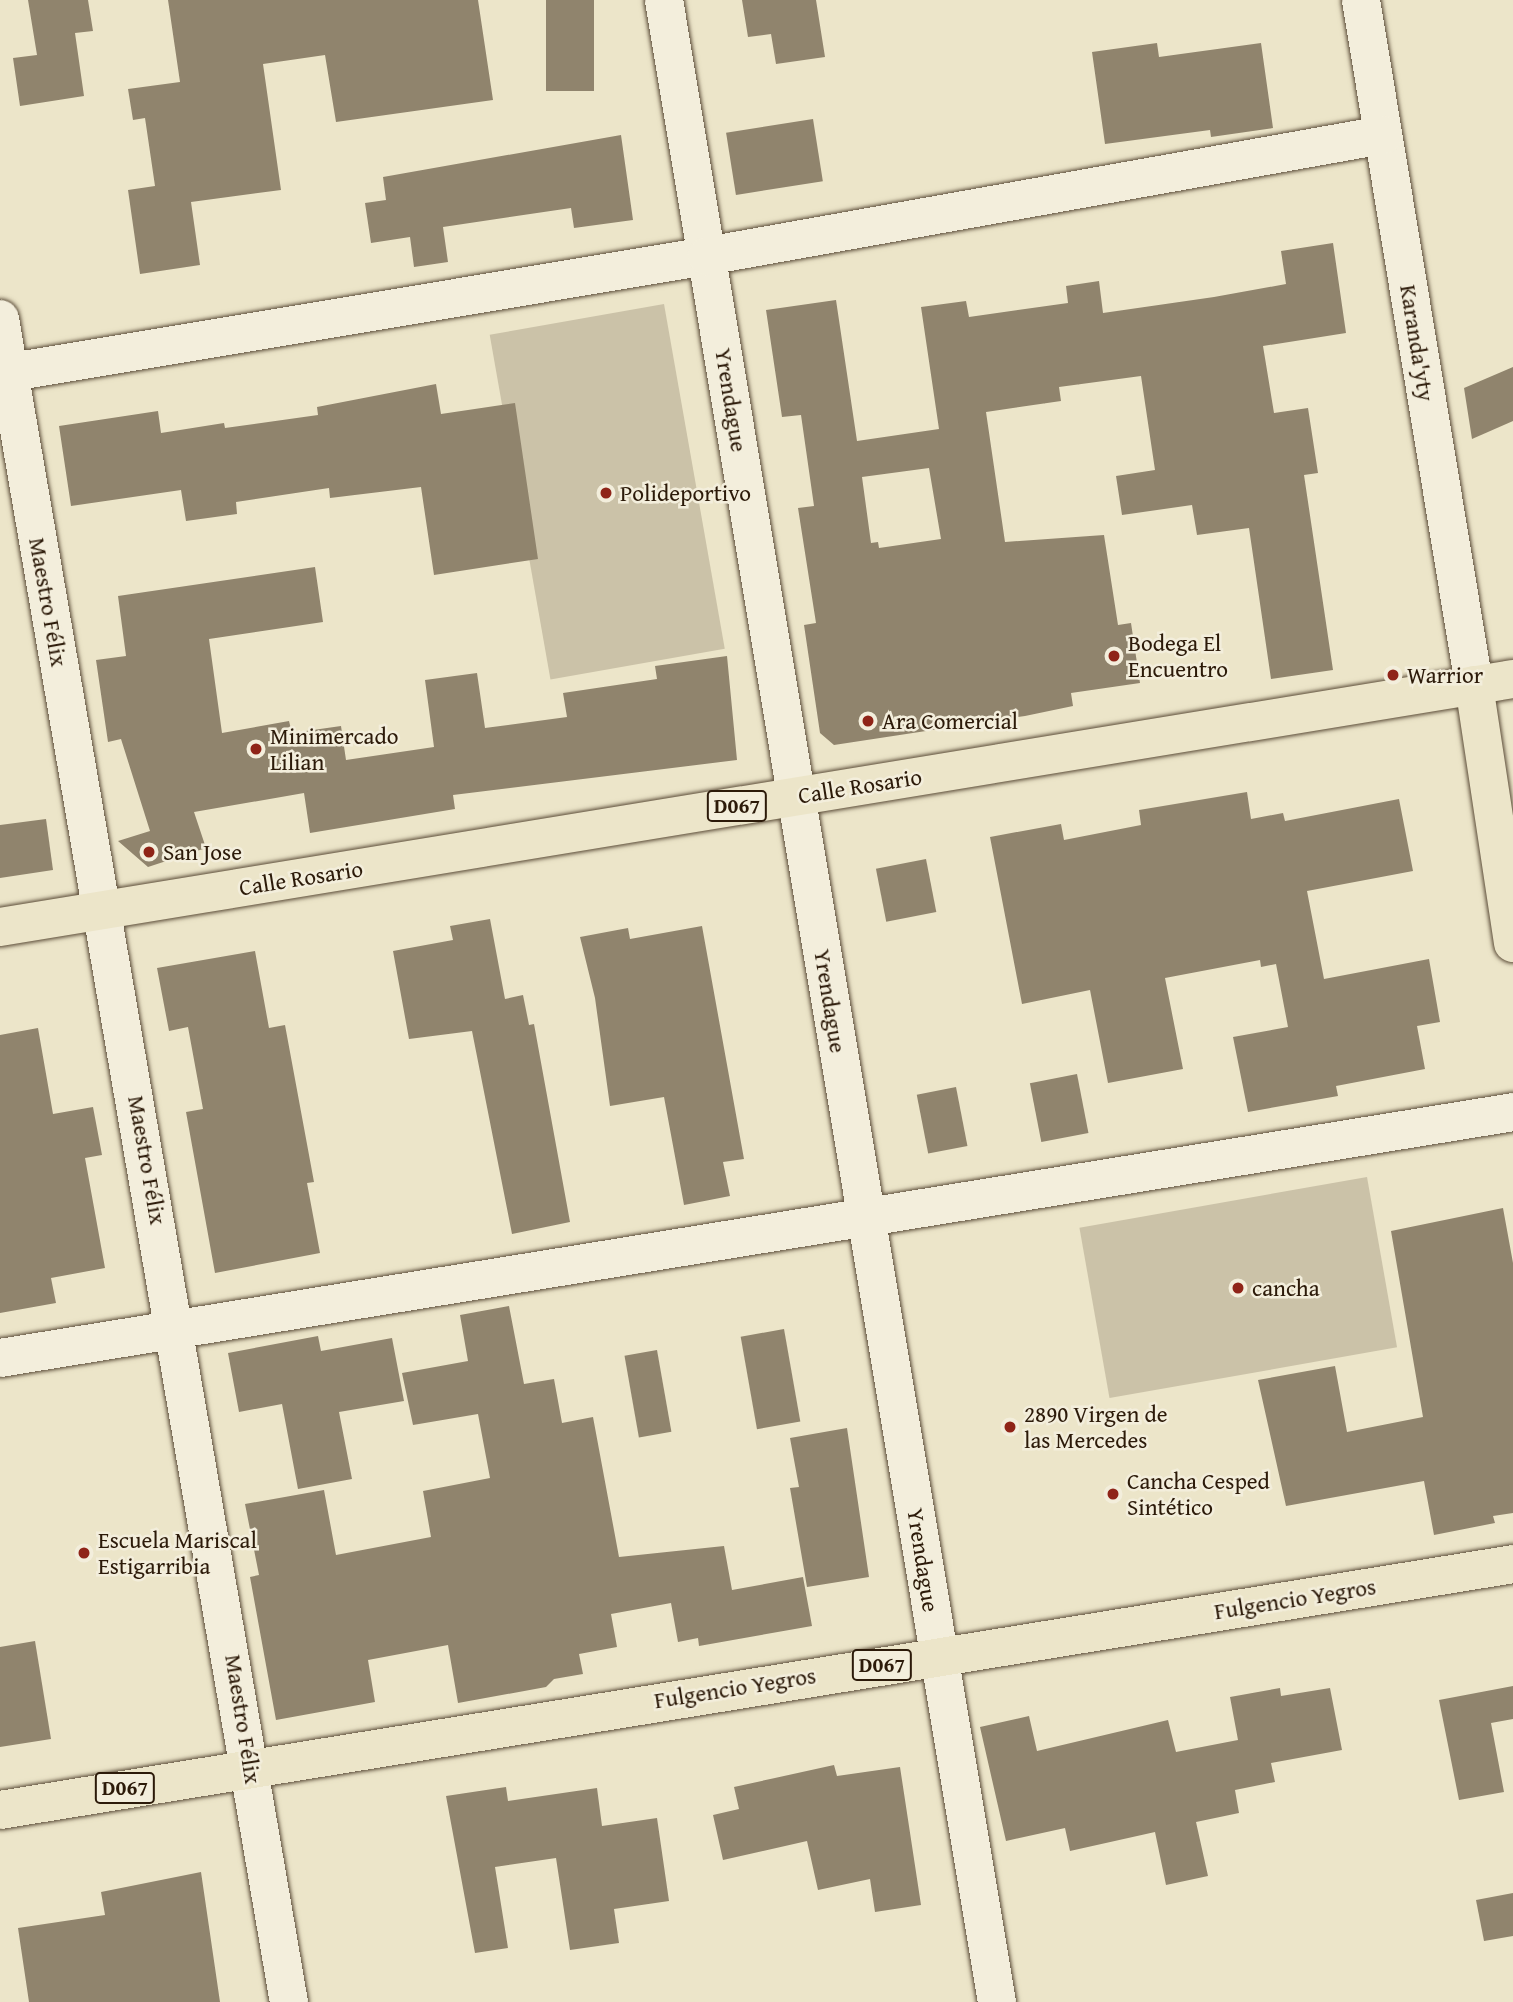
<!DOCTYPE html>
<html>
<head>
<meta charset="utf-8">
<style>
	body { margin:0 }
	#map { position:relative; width:1513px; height:2002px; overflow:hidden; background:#ece5c9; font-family:"Gentium Book Plus",serif }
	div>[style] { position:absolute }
	.green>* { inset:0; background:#cbc2a8; transform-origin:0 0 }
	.building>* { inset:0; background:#90846d; transform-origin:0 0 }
	.roads { filter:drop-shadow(0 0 2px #5c4d39) drop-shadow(0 0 2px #5c4d39) }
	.minor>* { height:38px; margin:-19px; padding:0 19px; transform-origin:19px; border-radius:19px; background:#f3eedc }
	.tertiary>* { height:38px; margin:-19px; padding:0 19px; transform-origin:19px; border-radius:19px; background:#f3eedc }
	.primary>* { height:38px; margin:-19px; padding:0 19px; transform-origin:19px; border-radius:19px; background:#ece5c9 }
	.dots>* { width:19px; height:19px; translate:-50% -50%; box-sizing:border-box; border:4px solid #f3eedc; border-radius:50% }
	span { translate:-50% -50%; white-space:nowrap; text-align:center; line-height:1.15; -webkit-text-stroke:5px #f3eedc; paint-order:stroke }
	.shield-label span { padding:2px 5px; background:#f3eedc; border:2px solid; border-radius:5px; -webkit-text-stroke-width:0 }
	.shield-label { font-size:21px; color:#2c1a09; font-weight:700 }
	.street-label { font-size:23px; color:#2c1a09 }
	.poi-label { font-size:23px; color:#2c1a09 }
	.left { translate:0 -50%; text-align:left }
</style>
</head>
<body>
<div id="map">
	<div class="green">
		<div style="left:664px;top:304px;width:350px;height:177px;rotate:80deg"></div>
		<div style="left:1367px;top:1177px;width:173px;height:292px;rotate:80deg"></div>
	</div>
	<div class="building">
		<div style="clip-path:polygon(28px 0,88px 0,93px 31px,75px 33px,84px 96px,20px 106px,13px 58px,37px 55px)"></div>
		<div style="clip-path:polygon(168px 0,478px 0,493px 100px,336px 122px,325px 55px,263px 64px,281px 190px,191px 202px,200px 265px,140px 274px,128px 190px,155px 186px,145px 118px,133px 120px,128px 89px,180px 82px)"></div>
		<div style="left:546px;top:0;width:48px;height:91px"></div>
		<div style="clip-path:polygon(742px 0,816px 0,825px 57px,776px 64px,771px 34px,748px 37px)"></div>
		<div style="clip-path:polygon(1157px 43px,1159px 57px,1261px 43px,1273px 128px,1211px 137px,1210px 130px,1105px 144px,1092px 52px)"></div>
		<div style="left:813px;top:119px;width:63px;height:88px;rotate:81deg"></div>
		<div style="clip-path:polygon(621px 135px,633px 220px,574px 228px,571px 208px,443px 227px,448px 262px,414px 267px,410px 237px,371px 243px,365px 203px,386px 200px,383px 177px)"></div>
		<div style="clip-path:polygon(evenodd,1333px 243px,1346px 333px,1263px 346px,1274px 413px,1308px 408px,1318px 473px,1304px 475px,1333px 670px,1271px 679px,1249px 528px,1197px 535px,1192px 505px,1122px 515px,1116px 476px,1155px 470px,1141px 376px,1059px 387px,1061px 401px,986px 412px,1005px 542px,1104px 535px,1118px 625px,1131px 623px,1140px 683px,1071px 693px,1073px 706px,1025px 716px,834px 745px,820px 733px,804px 625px,816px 623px,798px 508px,814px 506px,801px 415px,782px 417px,766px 310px,836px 300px,857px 441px,939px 429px,921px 307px,966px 301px,969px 317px,1068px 303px,1066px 286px,1099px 281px,1103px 313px,1214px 297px,1286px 284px,1281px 251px,1333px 243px,929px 468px,941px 539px,879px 548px,878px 542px,871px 543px,862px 477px,929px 468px)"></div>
		<div style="clip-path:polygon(1513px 367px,1513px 421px,1472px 439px,1464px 388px)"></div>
		<div style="clip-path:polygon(436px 384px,441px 414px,515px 403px,538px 559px,434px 575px,421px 487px,330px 498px,329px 488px,236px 502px,237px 514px,186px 521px,181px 490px,71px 506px,59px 426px,158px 411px,161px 433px,224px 423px,225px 428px,318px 415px,317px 407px)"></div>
		<div style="clip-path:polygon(315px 567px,323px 622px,209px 639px,222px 733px,289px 721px,292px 733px,341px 726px,346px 760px,434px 747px,425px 680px,477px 673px,485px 728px,567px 717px,563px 693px,657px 679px,655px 666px,727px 656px,737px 760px,453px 795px,455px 809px,310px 833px,304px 793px,194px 812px,206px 848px,148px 867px,118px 841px,150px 831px,121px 739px,108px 742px,96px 660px,126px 656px,118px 596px)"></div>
		<div style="clip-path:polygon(1247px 792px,1251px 819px,1283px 813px,1285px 821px,1399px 799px,1413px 871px,1307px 891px,1324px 979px,1429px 959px,1440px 1022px,1417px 1026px,1425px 1069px,1336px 1086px,1338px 1096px,1248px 1112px,1233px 1037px,1288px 1027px,1276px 964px,1261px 967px,1260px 960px,1165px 978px,1183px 1069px,1108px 1083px,1090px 990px,1022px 1004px,990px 837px,1061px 824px,1064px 840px,1141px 825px,1139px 810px)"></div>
		<div style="clip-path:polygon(46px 819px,53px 870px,0 878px,0 825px)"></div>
		<div style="left:926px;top:859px;width:54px;height:51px;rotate:79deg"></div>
		<div style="clip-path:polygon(490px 919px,505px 999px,523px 995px,529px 1025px,534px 1024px,570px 1222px,512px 1234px,472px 1031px,409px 1039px,393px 951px,453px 940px,450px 926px)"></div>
		<div style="clip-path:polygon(702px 926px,744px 1159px,723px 1162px,730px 1196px,684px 1205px,664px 1097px,610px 1106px,595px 998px,580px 937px,628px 928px,630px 939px)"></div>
		<div style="clip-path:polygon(255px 951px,269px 1028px,285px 1025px,314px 1182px,307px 1183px,320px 1253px,215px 1273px,186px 1112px,203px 1109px,188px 1027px,169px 1031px,157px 968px)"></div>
		<div style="clip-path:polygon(38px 1028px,53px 1114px,93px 1107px,102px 1155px,85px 1158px,105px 1268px,51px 1278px,56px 1303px,0 1313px,0 1035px)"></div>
		<div style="left:1077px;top:1074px;width:60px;height:48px;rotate:79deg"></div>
		<div style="left:956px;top:1087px;width:60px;height:40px;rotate:79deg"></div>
		<div style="clip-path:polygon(1503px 1208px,1513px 1263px,1513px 1513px,1493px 1516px,1495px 1523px,1434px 1535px,1424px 1481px,1286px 1506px,1258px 1380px,1335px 1366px,1347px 1432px,1423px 1417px,1391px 1231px)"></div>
		<div style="clip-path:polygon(509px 1306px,524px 1384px,554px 1379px,562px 1423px,593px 1417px,619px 1557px,724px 1546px,732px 1590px,803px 1577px,812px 1626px,699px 1646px,698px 1638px,678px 1642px,671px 1603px,611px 1614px,617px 1647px,579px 1654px,583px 1674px,554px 1679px,546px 1687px,458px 1703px,448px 1645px,368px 1660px,375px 1702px,276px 1720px,250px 1577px,259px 1575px,245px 1504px,324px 1490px,336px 1555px,431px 1537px,423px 1491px,490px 1478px,478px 1414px,413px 1425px,402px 1373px,468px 1361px,460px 1315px)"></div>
		<div style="left:784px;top:1329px;width:94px;height:44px;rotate:80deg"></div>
		<div style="clip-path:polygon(318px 1336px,321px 1351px,392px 1338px,404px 1401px,339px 1412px,352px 1479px,298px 1489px,282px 1404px,239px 1412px,228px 1353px)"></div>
		<div style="left:657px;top:1350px;width:83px;height:33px;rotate:80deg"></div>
		<div style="clip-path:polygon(847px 1428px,869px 1577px,807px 1587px,790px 1488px,799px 1487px,790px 1438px)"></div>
		<div style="clip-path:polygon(35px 1641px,51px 1739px,0 1747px,0 1647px)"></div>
		<div style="clip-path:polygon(1513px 1686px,1513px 1719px,1491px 1723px,1504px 1792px,1459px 1800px,1439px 1700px)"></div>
		<div style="clip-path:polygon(1280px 1688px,1281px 1696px,1330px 1688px,1342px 1750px,1271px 1763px,1275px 1782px,1235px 1790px,1239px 1813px,1196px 1822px,1208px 1876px,1166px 1885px,1155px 1832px,1070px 1851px,1065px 1828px,1006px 1841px,980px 1727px,1029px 1716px,1037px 1751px,1168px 1720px,1176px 1752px,1238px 1740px,1230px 1697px)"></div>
		<div style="clip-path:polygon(834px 1765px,837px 1776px,900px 1767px,921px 1905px,875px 1912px,870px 1879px,818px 1890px,807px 1841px,723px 1860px,713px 1815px,739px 1809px,734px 1787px)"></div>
		<div style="clip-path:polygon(506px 1787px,508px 1801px,597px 1788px,602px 1826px,657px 1818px,669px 1901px,614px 1909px,619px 1943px,570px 1950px,556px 1858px,495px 1867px,508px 1948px,475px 1953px,446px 1796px)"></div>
		<div style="clip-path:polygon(201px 1872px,220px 2002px,29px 2002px,18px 1928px,105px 1915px,101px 1892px)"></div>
		<div style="clip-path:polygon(1513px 1893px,1513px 1936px,1484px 1941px,1476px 1900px)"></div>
	</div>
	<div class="roads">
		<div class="minor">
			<div style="left:664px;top:0;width:2030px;rotate:80.56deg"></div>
			<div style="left:1361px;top:0;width:694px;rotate:80.63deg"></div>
			<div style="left:0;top:374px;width:717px;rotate:-9.48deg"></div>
			<div style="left:707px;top:256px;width:687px;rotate:-10.15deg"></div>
			<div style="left:0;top:1358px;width:1533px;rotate:-9.23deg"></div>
		</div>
		<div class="tertiary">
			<div style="left:0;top:319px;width:1708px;rotate:80.26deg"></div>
		</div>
		<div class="primary">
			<div style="left:1474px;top:685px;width:261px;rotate:81.4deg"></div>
			<div style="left:0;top:927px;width:1533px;rotate:-9.31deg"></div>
			<div style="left:0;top:1810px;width:1533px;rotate:-9.23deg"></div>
		</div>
	</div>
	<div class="dots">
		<div style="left:606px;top:493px;background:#8f2418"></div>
		<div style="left:1114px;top:656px;background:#8f2418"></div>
		<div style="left:1393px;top:675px;background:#8f2418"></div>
		<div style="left:868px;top:721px;background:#8f2418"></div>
		<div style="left:256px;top:749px;background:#8f2418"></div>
		<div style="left:149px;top:852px;background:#8f2418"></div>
		<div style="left:1238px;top:1288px;background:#8f2418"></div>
		<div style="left:1010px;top:1427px;background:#8f2418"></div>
		<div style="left:1113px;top:1494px;background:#8f2418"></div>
		<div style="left:84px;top:1553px;background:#8f2418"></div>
	</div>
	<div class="shield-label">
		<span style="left:737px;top:806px">D067</span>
		<span style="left:882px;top:1665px">D067</span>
		<span style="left:125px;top:1788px">D067</span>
	</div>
	<div class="street-label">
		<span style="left:1417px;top:343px;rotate:81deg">Karanda'yty</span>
		<span style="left:731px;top:400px;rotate:81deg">Yrendague</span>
		<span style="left:48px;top:602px;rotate:80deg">Maestro Félix</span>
		<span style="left:860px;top:786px;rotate:-9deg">Calle Rosario</span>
		<span style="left:301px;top:878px;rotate:-9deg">Calle Rosario</span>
		<span style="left:830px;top:1001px;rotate:81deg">Yrendague</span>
		<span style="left:147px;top:1160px;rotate:80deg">Maestro Félix</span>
		<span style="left:923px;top:1560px;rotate:81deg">Yrendague</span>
		<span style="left:1295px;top:1599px;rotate:-9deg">Fulgencio Yegros</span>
		<span style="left:735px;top:1688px;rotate:-9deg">Fulgencio Yegros</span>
		<span style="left:243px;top:1719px;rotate:81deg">Maestro Félix</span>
	</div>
	<div class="poi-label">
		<span class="left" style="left:620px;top:493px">Polideportivo</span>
		<span class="left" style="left:1128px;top:656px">Bodega El<br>Encuentro</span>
		<span class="left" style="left:1407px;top:675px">Warrior</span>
		<span class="left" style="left:882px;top:721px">Ara Comercial</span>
		<span class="left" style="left:270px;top:749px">Minimercado<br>Lilian</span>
		<span class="left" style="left:163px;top:852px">San Jose</span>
		<span class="left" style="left:1252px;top:1288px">cancha</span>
		<span class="left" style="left:1024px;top:1427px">2890 Virgen de<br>las Mercedes</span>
		<span class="left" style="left:1127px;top:1494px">Cancha Cesped<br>Sintético</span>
		<span class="left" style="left:98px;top:1553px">Escuela Mariscal<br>Estigarribia</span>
	</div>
</div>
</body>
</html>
